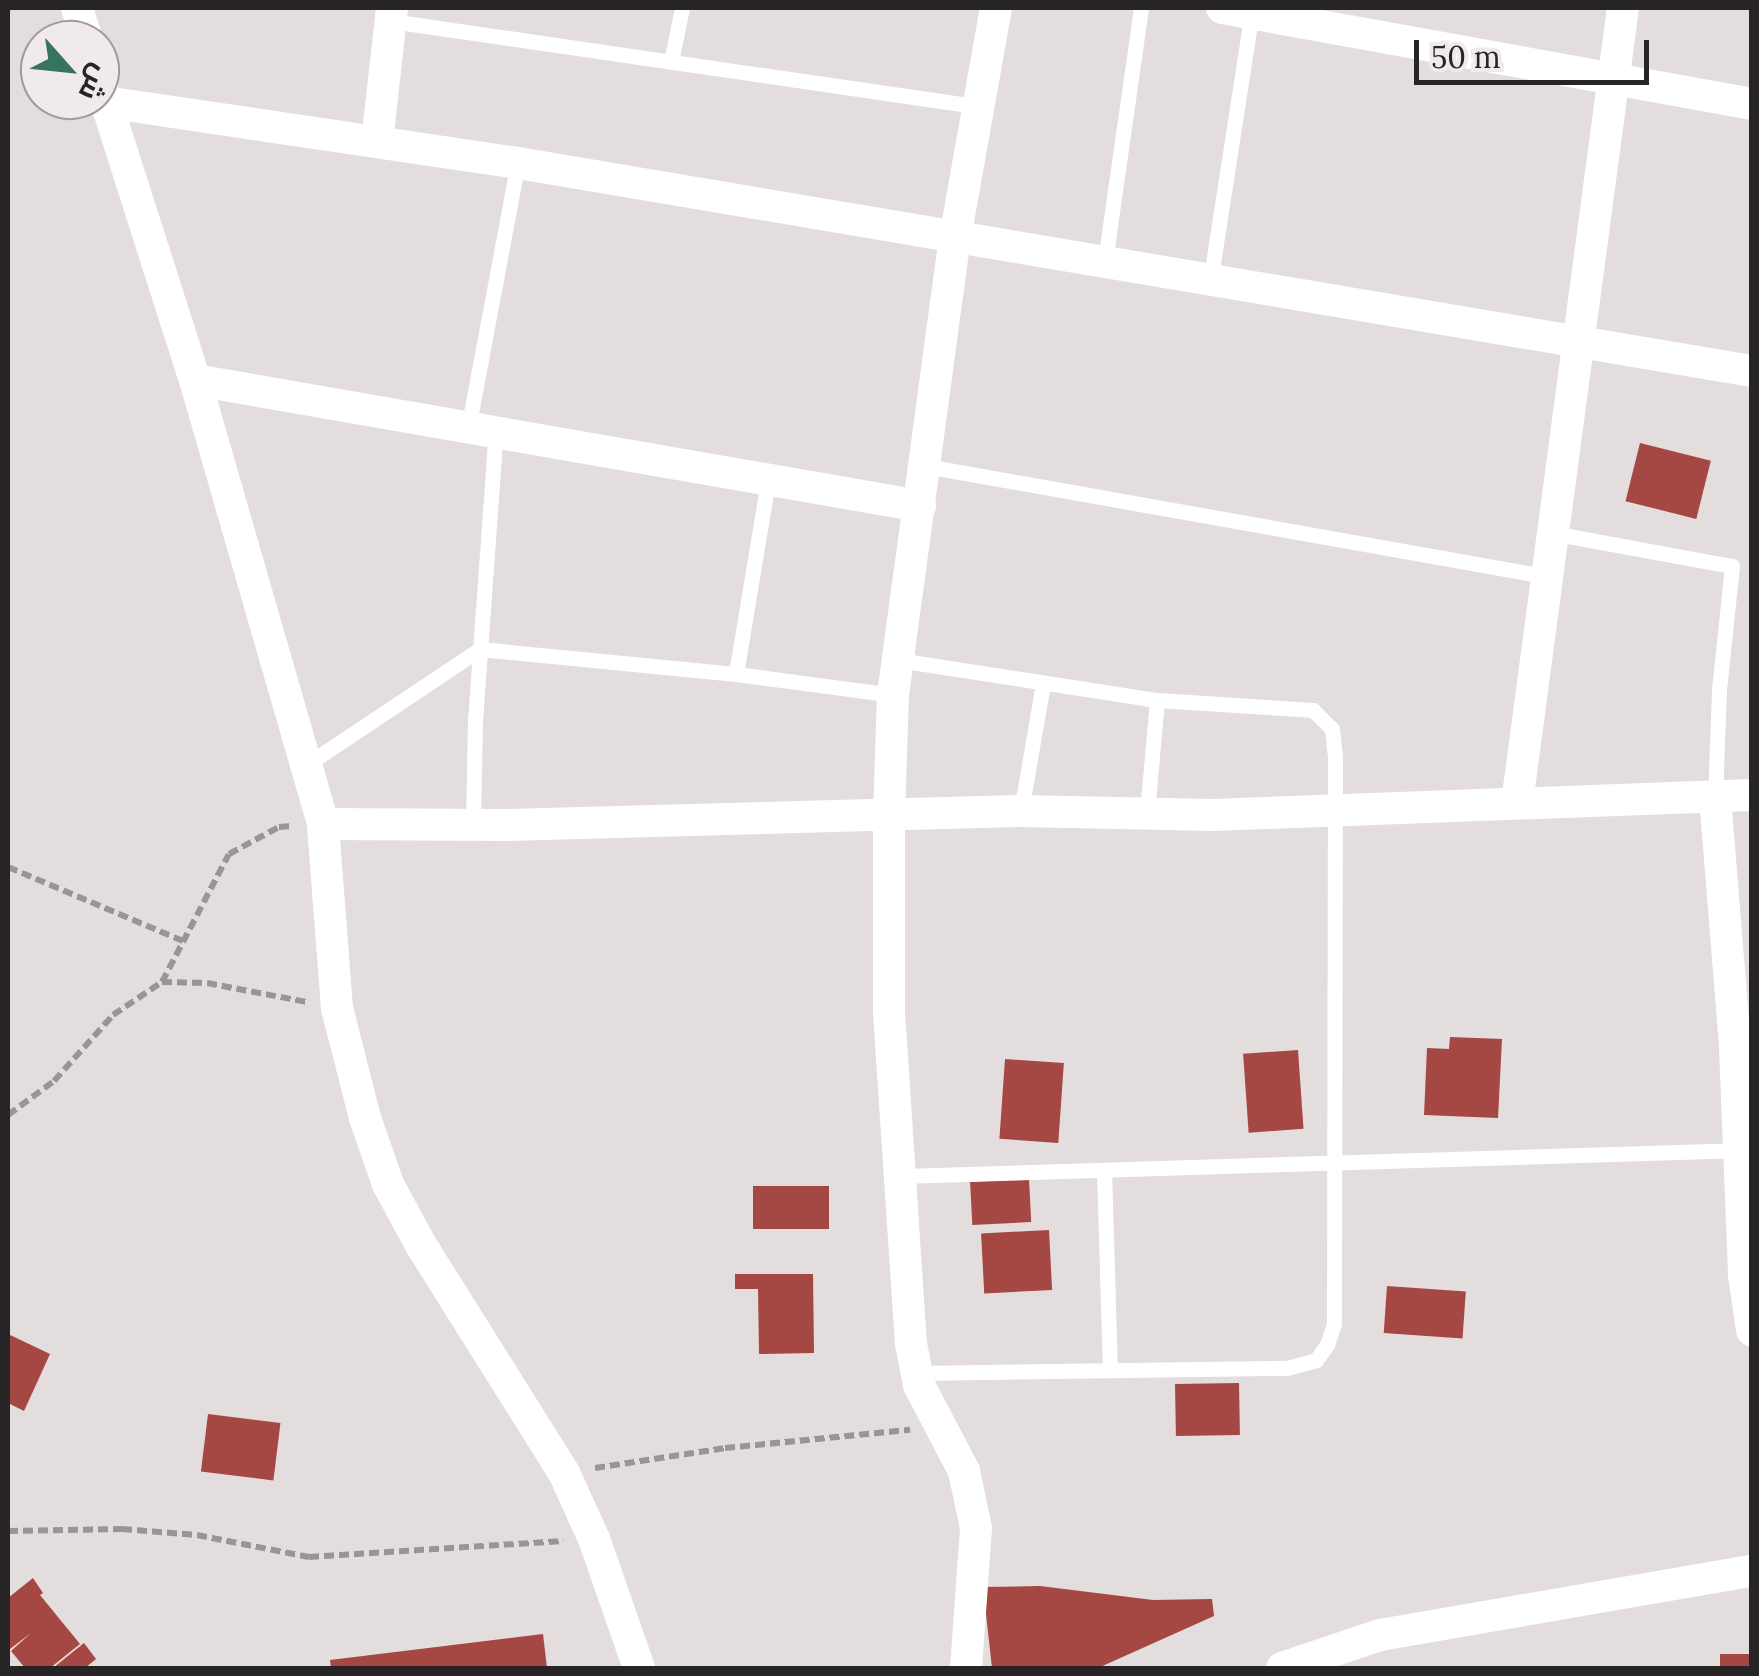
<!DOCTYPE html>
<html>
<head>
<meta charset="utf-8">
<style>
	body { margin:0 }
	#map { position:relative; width:1759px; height:1676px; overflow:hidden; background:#e3dddd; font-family:Lora,Cairo,serif }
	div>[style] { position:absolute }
	.building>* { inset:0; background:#a54742; transform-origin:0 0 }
	.path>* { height:6px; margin-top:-3px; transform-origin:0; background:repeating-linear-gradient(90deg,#9a9595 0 10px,transparent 0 15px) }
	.lane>* { height:15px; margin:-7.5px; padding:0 7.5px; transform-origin:7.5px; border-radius:7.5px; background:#fff }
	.street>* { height:32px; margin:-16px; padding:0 16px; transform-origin:16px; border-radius:16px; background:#fff }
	span { translate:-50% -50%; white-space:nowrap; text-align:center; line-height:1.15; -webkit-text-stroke:10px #f0eaea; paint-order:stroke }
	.frame { position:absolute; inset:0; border:10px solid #262424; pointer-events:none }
	.north { position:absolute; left:20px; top:20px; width:100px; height:100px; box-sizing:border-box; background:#f0eaea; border:2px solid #9f9b9b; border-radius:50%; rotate:117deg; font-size:28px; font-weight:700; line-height:40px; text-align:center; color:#262424 }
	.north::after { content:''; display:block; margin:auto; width:35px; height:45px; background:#38735d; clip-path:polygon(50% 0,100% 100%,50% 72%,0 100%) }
	.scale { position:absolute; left:1414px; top:40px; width:235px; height:45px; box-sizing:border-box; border:5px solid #262424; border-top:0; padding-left:12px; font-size:30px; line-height:35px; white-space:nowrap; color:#262424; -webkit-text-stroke:8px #f0eaea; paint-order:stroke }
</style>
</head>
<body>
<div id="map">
	<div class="building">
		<div style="left:1640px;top:443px;width:73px;height:60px;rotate:14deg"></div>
		<div style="clip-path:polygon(1450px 1037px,1502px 1039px,1498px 1118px,1424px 1115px,1427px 1048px,1449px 1049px)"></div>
		<div style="left:1298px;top:1050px;width:79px;height:55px;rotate:86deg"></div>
		<div style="left:1005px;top:1059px;width:59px;height:80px;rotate:4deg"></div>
		<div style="left:1029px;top:1179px;width:43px;height:59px;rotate:87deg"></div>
		<div style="left:753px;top:1186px;width:76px;height:43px"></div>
		<div style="left:1049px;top:1230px;width:60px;height:68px;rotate:87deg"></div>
		<div style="clip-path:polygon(735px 1274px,813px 1274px,814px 1353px,759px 1354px,758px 1289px,735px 1289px)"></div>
		<div style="left:1387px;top:1286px;width:79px;height:47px;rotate:4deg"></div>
		<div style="clip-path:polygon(8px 1334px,50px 1354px,24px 1411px,8px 1403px)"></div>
		<div style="left:1239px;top:1383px;width:52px;height:64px;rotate:89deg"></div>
		<div style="left:208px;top:1414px;width:73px;height:58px;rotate:7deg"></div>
		<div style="clip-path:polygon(33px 1578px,43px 1593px,40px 1595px,80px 1644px,50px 1668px,25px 1668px,11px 1651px,31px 1633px,10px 1649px,8px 1646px,8px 1598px)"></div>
		<div style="clip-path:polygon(1040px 1586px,1153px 1600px,1212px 1599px,1214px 1616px,1098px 1668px,992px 1668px,983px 1587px)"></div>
		<div style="clip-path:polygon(543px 1634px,547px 1668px,331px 1668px,330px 1660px)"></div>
		<div style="clip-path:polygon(84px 1643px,96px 1659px,85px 1668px,53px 1668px)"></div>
		<div style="left:1720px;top:1654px;width:32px;height:14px"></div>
	</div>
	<div class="path">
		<div style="left:8px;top:867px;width:190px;rotate:22.9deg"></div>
		<div style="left:162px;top:982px;width:144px;rotate:-62.4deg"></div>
		<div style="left:229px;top:854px;width:57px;rotate:-28.4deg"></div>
		<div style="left:279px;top:827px;width:13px;rotate:-4deg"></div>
		<div style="left:8px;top:1115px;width:57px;rotate:-36.5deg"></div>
		<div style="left:54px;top:1081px;width:89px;rotate:-48.2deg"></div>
		<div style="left:113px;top:1015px;width:59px;rotate:-34deg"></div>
		<div style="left:162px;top:982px;width:45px;rotate:1.3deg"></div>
		<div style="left:207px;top:983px;width:102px;rotate:10.8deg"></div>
		<div style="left:595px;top:1468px;width:132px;rotate:-8.7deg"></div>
		<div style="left:725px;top:1448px;width:186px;rotate:-5.6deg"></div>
		<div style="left:8px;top:1531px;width:114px;rotate:-1deg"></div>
		<div style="left:122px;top:1529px;width:75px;rotate:4.6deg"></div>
		<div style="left:197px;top:1535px;width:114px;rotate:11.1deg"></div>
		<div style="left:309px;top:1557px;width:255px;rotate:-3.6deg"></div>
	</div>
	<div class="lane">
		<div style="left:391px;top:21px;width:597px;rotate:8.28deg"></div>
		<div style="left:671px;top:62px;width:55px;rotate:-78.5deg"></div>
		<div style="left:1105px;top:261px;width:256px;rotate:-81.9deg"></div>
		<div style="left:1211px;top:276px;width:268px;rotate:-81.2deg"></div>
		<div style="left:468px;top:429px;width:271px;rotate:-79.4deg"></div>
		<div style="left:926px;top:466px;width:628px;rotate:10.09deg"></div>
		<div style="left:1552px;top:533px;width:183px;rotate:10.4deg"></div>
		<div style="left:1732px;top:566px;width:125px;rotate:96deg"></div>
		<div style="left:1719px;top:690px;width:107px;rotate:92.1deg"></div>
		<div style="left:898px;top:660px;width:262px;rotate:8.8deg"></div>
		<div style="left:1157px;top:700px;width:113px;rotate:95.1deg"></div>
		<div style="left:736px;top:674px;width:197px;rotate:-80.6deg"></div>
		<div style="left:306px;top:765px;width:209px;rotate:-33.7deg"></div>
		<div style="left:480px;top:649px;width:257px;rotate:5.6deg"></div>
		<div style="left:736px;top:674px;width:158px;rotate:7.6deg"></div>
		<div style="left:1021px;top:811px;width:130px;rotate:-80.2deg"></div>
		<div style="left:473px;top:823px;width:102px;rotate:-88.9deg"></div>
		<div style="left:475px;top:721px;width:291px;rotate:-85.9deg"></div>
		<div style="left:1104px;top:1170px;width:200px;rotate:88.3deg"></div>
		<div style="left:901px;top:1176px;width:842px;rotate:-1.77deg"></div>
		<div style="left:916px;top:1373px;width:371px;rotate:-0.8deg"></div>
		<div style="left:1287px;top:1368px;width:30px;rotate:-15deg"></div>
		<div style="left:1316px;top:1360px;width:19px;rotate:-54deg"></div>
		<div style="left:1327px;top:1345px;width:22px;rotate:-72deg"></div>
		<div style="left:1334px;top:1324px;width:567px;rotate:-89.9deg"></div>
		<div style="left:1335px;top:757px;width:28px;rotate:-96deg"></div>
		<div style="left:1332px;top:729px;width:27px;rotate:-135deg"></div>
		<div style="left:1313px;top:710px;width:156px;rotate:-176.3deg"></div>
	</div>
	<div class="street">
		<div style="left:77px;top:8px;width:34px;rotate:73deg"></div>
		<div style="left:1222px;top:8px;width:539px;rotate:10.27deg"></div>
		<div style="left:101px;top:86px;width:309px;rotate:72.3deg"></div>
		<div style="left:195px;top:380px;width:462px;rotate:73.9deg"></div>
		<div style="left:105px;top:102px;width:417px;rotate:8.4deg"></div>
		<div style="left:518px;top:163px;width:1251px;rotate:9.57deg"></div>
		<div style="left:377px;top:142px;width:135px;rotate:-83.6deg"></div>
		<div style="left:195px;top:380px;width:736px;rotate:9.86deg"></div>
		<div style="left:1715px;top:797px;width:252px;rotate:85.4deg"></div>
		<div style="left:1735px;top:1048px;width:227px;rotate:87.7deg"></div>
		<div style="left:1744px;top:1275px;width:56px;rotate:81.7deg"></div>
		<div style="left:1517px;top:803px;width:802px;rotate:-82.41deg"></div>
		<div style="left:639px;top:1668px;width:137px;rotate:-109.2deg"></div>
		<div style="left:594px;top:1539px;width:72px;rotate:-114.4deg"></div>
		<div style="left:564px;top:1473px;width:267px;rotate:-122.1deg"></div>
		<div style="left:422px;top:1247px;width:72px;rotate:-118.4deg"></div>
		<div style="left:388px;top:1184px;width:70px;rotate:-109.2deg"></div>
		<div style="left:365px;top:1118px;width:114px;rotate:-104.3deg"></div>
		<div style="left:337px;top:1008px;width:185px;rotate:-94.4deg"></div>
		<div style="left:323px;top:824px;width:182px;rotate:0.3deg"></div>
		<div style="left:505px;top:825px;width:516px;rotate:-1.55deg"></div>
		<div style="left:1021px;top:811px;width:192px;rotate:1.2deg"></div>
		<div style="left:1213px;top:815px;width:539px;rotate:-2.13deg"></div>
		<div style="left:966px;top:1668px;width:140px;rotate:-85.9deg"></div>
		<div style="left:976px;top:1528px;width:58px;rotate:-101.9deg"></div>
		<div style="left:964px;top:1471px;width:97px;rotate:-117.6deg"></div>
		<div style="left:919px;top:1385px;width:42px;rotate:-101deg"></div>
		<div style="left:911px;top:1344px;width:334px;rotate:-93.8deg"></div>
		<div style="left:889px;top:1011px;width:196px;rotate:-90deg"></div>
		<div style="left:889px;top:815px;width:120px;rotate:-88.1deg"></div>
		<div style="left:893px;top:695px;width:461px;rotate:-82.3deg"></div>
		<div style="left:955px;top:238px;width:234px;rotate:-79.9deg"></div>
		<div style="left:1282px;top:1668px;width:103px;rotate:-18.6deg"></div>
		<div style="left:1380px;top:1635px;width:377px;rotate:-9.8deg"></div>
	</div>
	<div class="frame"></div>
	<div class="north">ش</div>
	<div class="scale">50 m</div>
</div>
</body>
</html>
